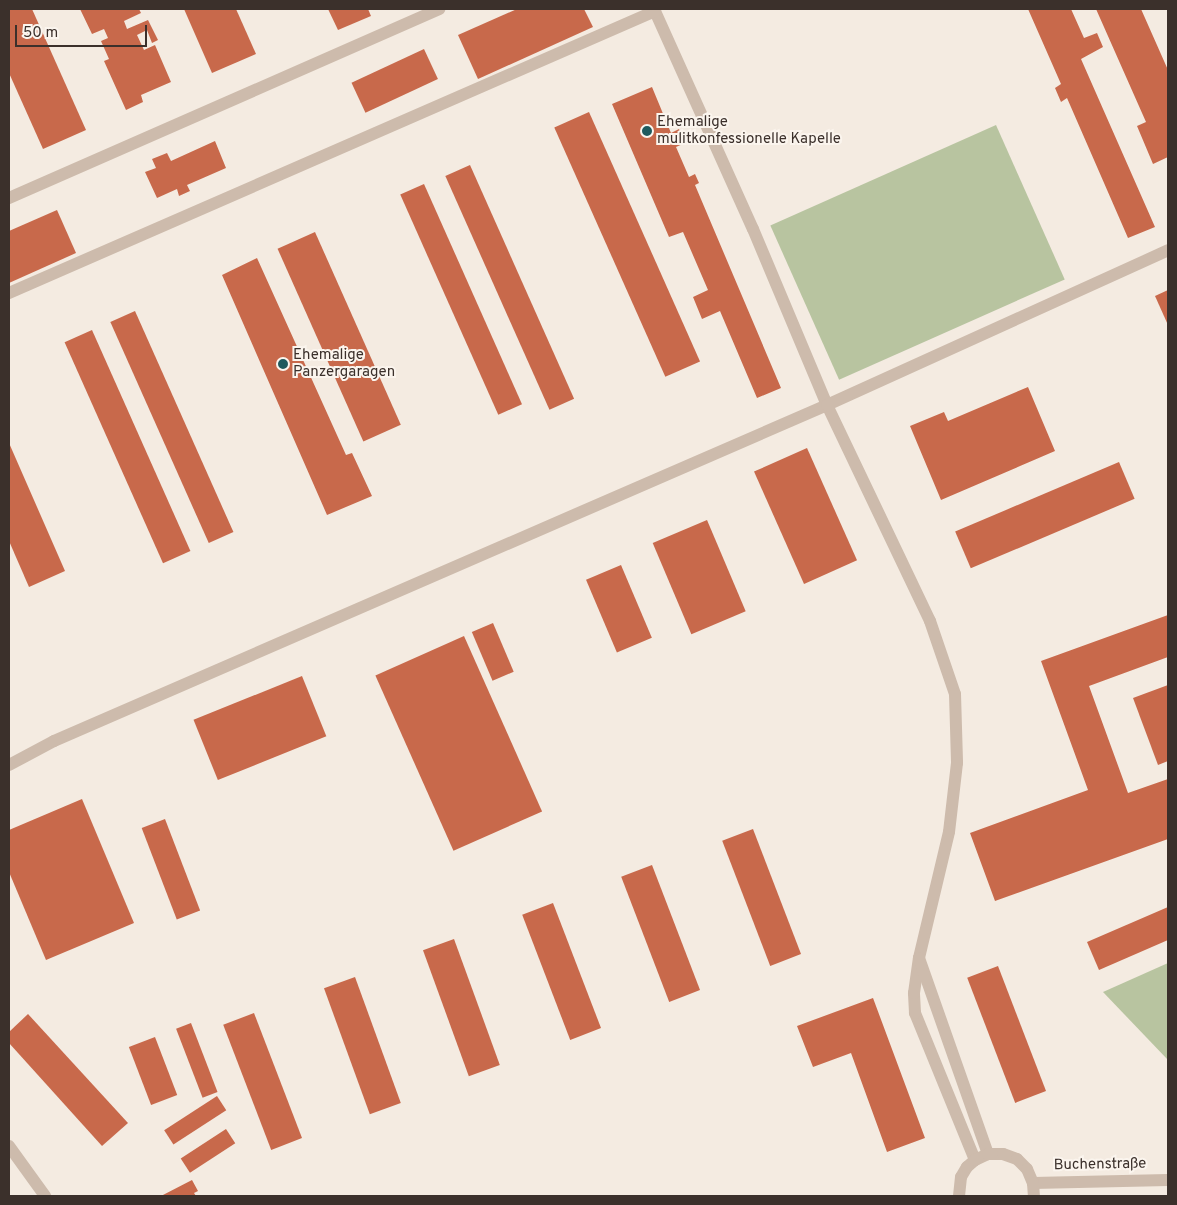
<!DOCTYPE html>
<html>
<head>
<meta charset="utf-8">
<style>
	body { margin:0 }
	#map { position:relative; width:1177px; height:1205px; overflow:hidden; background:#f4ebe1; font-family:Overpass,sans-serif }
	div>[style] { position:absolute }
	.green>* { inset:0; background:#b8c4a0; transform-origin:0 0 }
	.building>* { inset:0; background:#c8694b; transform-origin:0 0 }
	.street>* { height:12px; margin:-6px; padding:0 6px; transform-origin:6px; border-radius:6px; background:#cdbbac }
	.dots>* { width:14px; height:14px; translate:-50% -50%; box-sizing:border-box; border:2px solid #fbf5ee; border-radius:50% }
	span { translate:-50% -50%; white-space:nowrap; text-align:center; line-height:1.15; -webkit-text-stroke:4px #fbf5ee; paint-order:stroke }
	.poi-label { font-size:15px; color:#3b302b }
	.left { translate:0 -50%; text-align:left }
	.street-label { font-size:15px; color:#3b302b }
	.frame { position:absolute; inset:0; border:10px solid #3b302b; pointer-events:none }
	.scale { position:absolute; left:15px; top:25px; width:132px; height:22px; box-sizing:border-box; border:2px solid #3b302b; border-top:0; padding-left:6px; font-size:15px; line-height:18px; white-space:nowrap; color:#3b302b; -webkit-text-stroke:4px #fbf5ee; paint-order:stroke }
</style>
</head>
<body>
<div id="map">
	<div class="green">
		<div style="left:996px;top:125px;width:169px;height:247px;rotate:66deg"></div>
		<div style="clip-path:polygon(1168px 963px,1168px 1060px,1103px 992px)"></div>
	</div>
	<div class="building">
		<div style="clip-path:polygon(9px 9px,32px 9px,86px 130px,43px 149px,9px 73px)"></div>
		<div style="clip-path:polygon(80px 9px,139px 9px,141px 13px,124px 21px,127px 29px,148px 20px,158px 40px,152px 43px,147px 30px,137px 35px,144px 50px,155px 45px,171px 82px,141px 95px,143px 102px,126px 110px,104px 61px,109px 59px,101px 41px,108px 38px,104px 29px,92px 34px)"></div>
		<div style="clip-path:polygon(184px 9px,236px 9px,256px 54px,212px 73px)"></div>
		<div style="clip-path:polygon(328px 9px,368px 9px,371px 16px,338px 30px)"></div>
		<div style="clip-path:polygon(517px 9px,584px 9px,593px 27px,478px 79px,458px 35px)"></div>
		<div style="clip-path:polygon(1028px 9px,1071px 9px,1084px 38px,1097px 33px,1103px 47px,1081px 59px,1155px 227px,1128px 238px,1067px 98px,1061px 102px,1055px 88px,1061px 84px)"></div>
		<div style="clip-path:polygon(1096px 9px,1141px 9px,1168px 70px,1168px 157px,1153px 164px,1137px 126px,1146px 122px)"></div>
		<div style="left:424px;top:49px;width:33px;height:80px;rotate:65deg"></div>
		<div style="clip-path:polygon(652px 87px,671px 133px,679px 129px,685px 143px,676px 147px,689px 177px,695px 174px,699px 183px,695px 185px,781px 388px,757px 398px,720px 311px,702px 319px,693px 297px,708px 290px,683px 232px,669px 237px,612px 104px)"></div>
		<div style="left:589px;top:112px;width:273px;height:38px;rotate:66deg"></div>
		<div style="clip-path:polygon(215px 141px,226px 168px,187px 185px,190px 191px,179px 196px,177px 189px,157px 198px,145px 172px,156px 168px,152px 159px,167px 153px,171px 161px)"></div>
		<div style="left:470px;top:165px;width:256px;height:27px;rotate:66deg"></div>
		<div style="left:424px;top:184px;width:241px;height:26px;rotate:66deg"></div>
		<div style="clip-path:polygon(57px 210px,76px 253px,9px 283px,9px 231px)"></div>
		<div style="left:315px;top:232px;width:211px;height:41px;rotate:66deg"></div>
		<div style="clip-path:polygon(257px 258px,346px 455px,352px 453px,372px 496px,327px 515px,222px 275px)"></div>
		<div style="clip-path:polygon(1168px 290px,1168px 325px,1155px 296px)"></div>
		<div style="left:135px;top:311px;width:242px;height:27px;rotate:66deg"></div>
		<div style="left:92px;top:330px;width:242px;height:30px;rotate:66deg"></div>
		<div style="clip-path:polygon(1028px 387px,1055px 451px,941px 500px,910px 426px,944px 412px,948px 421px)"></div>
		<div style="clip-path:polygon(9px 443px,65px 571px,29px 587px,9px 541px)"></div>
		<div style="left:807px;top:448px;width:123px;height:58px;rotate:66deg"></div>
		<div style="left:1119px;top:462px;width:40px;height:178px;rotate:67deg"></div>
		<div style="left:707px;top:520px;width:99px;height:59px;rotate:67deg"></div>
		<div style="left:621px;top:565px;width:79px;height:38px;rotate:67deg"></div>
		<div style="clip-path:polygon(1168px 615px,1168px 657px,1089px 686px,1128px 793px,1168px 779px,1168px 839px,995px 901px,970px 833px,1088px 790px,1041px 661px)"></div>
		<div style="left:493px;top:623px;width:53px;height:23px;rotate:67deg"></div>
		<div style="left:464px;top:636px;width:192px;height:97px;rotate:66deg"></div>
		<div style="left:302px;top:676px;width:65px;height:117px;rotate:68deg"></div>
		<div style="clip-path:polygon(1168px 685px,1168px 761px,1158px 765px,1133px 698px)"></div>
		<div style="clip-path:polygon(82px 799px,134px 923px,46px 960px,9px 872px,9px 830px)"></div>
		<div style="left:165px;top:819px;width:98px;height:25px;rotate:69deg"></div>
		<div style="left:753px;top:829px;width:134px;height:33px;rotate:69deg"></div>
		<div style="left:652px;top:865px;width:134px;height:33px;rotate:69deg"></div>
		<div style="left:553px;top:903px;width:134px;height:33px;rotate:69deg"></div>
		<div style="clip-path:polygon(1168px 907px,1168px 940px,1099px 970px,1087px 942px)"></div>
		<div style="left:454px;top:939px;width:134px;height:33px;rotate:70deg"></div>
		<div style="left:998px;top:966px;width:134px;height:33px;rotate:69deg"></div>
		<div style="left:355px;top:977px;width:134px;height:33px;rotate:70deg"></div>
		<div style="clip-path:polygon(873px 998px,925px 1138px,887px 1152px,851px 1053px,813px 1067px,797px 1026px)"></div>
		<div style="left:254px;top:1013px;width:134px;height:33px;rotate:69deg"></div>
		<div style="clip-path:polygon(28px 1014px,128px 1123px,102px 1146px,9px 1043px,9px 1032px)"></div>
		<div style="left:191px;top:1023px;width:74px;height:16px;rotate:69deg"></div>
		<div style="left:155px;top:1037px;width:62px;height:28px;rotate:69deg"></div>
		<div style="left:217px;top:1096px;width:17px;height:63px;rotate:57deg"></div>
		<div style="left:226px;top:1129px;width:17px;height:54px;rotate:57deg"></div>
		<div style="clip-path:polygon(192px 1180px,198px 1191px,194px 1193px,196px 1196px,161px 1196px)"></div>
	</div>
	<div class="street">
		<div style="left:654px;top:9px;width:241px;rotate:65.8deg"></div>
		<div style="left:753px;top:229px;width:191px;rotate:67.2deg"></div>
		<div style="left:827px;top:405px;width:239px;rotate:64.5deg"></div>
		<div style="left:930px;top:621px;width:77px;rotate:71.1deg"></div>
		<div style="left:955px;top:694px;width:69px;rotate:88.3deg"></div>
		<div style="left:957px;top:763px;width:69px;rotate:96.6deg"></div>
		<div style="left:949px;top:832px;width:130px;rotate:103.4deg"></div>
		<div style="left:9px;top:198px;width:470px;rotate:-23.7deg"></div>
		<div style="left:9px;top:293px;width:705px;rotate:-23.58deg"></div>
		<div style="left:9px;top:765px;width:51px;rotate:-28.1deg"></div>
		<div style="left:54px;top:741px;width:843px;rotate:-23.49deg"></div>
		<div style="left:827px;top:405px;width:375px;rotate:-24.4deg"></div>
		<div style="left:9px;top:1146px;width:62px;rotate:54.2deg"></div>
		<div style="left:975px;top:1160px;width:159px;rotate:-112.2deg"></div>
		<div style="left:915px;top:1013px;width:20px;rotate:-93deg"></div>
		<div style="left:914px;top:993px;width:35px;rotate:-82deg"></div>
		<div style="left:919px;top:958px;width:208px;rotate:70.6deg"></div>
		<div style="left:1033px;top:1183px;width:135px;rotate:-1.3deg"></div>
		<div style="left:959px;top:1196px;width:19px;rotate:-84deg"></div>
		<div style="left:961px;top:1177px;width:12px;rotate:-59deg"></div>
		<div style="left:967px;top:1167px;width:11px;rotate:-41deg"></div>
		<div style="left:975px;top:1160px;width:14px;rotate:-25deg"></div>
		<div style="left:988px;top:1154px;width:15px"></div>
		<div style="left:1003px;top:1154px;width:15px;rotate:20deg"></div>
		<div style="left:1017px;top:1159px;width:14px;rotate:45deg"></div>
		<div style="left:1027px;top:1169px;width:15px;rotate:67deg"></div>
		<div style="left:1033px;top:1183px;width:13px;rotate:86deg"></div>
	</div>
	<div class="dots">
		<div style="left:647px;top:131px;background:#1f5a5e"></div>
		<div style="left:283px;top:364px;background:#1f5a5e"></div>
	</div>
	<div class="poi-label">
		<span class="left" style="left:657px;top:131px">Ehemalige<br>mulitkonfessionelle Kapelle</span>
		<span class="left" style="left:293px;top:364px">Ehemalige<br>Panzergaragen</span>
	</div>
	<div class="street-label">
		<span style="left:1100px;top:1165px;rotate:-1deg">Buchenstraße</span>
	</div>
	<div class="frame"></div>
	<div class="scale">50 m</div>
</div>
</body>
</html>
